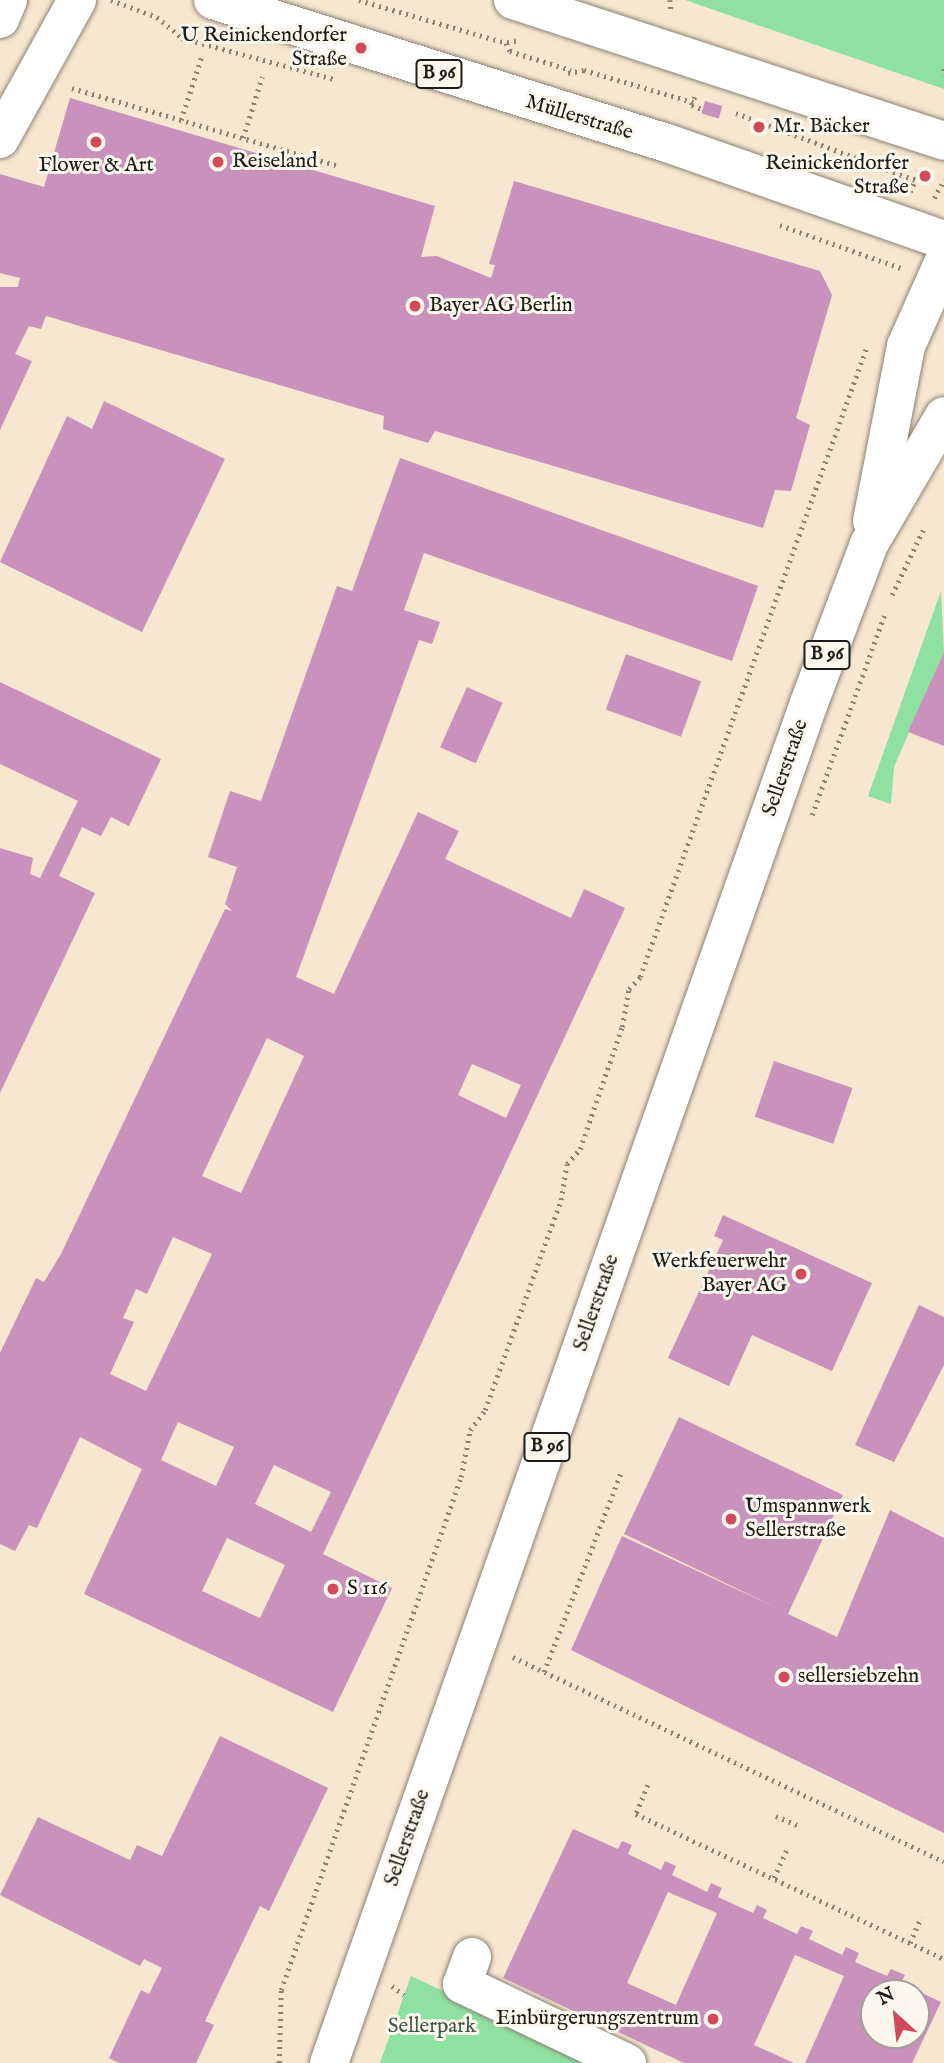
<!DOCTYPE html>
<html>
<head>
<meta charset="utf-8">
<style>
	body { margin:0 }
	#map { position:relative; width:944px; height:2063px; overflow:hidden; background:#f7e6d0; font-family:"IM FELL English",serif }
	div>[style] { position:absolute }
	.green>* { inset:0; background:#8ee1a1 }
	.building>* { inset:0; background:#c892bc; transform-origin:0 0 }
	.path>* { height:4.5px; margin-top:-2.25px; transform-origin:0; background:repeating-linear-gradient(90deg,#8a8176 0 2px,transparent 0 7px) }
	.roads { filter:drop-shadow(0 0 2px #8a8176) drop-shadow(0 0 2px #8a8176) }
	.minor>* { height:38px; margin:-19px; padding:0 19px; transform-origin:19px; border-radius:19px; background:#fff }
	.major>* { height:38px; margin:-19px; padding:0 19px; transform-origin:19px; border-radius:19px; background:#fff }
	.dots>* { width:19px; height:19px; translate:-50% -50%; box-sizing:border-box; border:4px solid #fbf7ec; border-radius:50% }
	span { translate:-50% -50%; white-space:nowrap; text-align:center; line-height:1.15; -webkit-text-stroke:6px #fbf7ec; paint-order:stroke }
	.shield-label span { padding:2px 5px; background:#fbf7ec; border:2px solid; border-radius:5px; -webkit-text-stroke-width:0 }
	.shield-label { font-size:19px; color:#1c1c1c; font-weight:700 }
	.poi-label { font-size:21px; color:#1c1c1c }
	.right { translate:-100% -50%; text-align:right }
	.left { translate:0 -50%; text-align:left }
	.street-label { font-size:21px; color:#1c1c1c }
	.park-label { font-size:21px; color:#3e5744 }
	.north { position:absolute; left:860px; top:1979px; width:70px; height:70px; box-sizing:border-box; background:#fbf7ec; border:2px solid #a29f99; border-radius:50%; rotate:333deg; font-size:19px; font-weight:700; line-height:28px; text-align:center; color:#1c1c1c }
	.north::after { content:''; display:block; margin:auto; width:24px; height:32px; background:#d1495b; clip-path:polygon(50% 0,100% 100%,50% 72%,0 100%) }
</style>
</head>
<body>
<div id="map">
	<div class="green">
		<div style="clip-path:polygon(685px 0,944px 0,944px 89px)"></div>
		<div style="clip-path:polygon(941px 591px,944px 652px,894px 767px,891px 804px,868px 796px)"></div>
		<div style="clip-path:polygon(411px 1976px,596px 2063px,380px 2063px)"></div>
	</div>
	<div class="building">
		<div style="clip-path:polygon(70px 98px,435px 206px,421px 257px,437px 256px,491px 278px,495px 265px,489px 264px,514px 181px,820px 271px,832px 295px,796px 418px,810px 425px,791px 491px,775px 490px,763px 528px,435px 431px,428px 443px,383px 429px,384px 416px,46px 316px,41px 329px,29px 326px,15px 354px,32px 361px,0 430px,0 287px,18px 287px,20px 278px,0 273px,0 174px,44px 187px)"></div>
		<div style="left:705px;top:101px;width:18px;height:13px;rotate:16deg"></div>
		<div style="clip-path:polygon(104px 401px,225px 459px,142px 632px,0 562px,67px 416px,92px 429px)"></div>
		<div style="clip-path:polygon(evenodd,400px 458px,758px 586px,732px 661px,424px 553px,404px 610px,440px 622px,432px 644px,419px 640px,296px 977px,334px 994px,418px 812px,459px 831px,445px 859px,571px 918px,584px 889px,625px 908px,323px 1554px,392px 1588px,333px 1712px,84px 1594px,142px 1469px,80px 1437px,37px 1528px,29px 1525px,15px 1551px,0 1544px,0 1353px,36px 1278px,44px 1282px,61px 1254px,225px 909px,232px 911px,225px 904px,237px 867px,208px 857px,230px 791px,261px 801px,337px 586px,352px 591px,400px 458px,267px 1038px,304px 1056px,241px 1193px,202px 1176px,267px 1038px,400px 458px,472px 1064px,521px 1085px,506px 1118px,458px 1095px,472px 1064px,400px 458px,173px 1237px,212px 1254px,146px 1391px,110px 1374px,134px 1322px,123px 1318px,136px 1289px,147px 1294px,173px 1237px,400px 458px,178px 1422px,234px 1447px,216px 1486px,161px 1460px,178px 1422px,400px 458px,274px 1465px,331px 1492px,311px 1532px,255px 1504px,274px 1465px,400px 458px,227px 1538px,285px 1565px,260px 1618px,202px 1591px,227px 1538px)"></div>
		<div style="clip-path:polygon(944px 652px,944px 746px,908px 732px)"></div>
		<div style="left:626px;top:654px;width:80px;height:59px;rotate:20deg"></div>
		<div style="clip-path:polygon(0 682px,161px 759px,129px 826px,111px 817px,101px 836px,82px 827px,59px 876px,95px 893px,0 1093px,0 848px,33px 858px,30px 874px,40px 878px,78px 801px,0 764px)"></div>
		<div style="left:467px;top:687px;width:39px;height:66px;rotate:24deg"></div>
		<div style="left:774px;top:1061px;width:83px;height:59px;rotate:19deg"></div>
		<div style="clip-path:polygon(723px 1215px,872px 1283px,832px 1371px,752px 1335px,729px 1386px,668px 1358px,723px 1240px,714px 1236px)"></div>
		<div style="clip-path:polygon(919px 1305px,944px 1317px,944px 1365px,894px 1462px,855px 1445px)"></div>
		<div style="clip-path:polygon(679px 1417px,843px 1495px,788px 1614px,837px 1637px,890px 1510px,944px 1538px,944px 1833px,571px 1650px,622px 1536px,779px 1609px,624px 1534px)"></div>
		<div style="clip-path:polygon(220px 1736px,328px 1788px,269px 1911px,260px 1906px,205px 2021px,214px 2025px,196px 2063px,119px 2063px,109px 2058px,141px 1990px,149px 1994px,162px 1968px,144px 1959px,140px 1966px,0 1895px,38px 1817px,130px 1860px,137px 1845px,162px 1856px)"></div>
		<div style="clip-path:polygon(evenodd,573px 1829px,618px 1849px,622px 1841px,632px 1845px,628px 1854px,661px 1870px,665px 1861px,676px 1866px,672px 1875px,707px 1892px,711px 1883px,722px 1888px,718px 1897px,753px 1913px,757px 1905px,767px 1910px,763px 1918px,797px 1934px,801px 1926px,813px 1931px,809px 1939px,842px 1955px,846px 1947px,859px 1953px,855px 1962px,887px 1976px,891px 1969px,905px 1975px,901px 1983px,941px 2002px,912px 2063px,805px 2063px,844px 1976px,795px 1955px,754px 2045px,794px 2063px,684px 2063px,503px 1978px,573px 1829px,668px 1892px,717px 1913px,676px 2005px,627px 1983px,668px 1892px,573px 1829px,874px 1993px,916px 1993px,916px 2035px,874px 2035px,874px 1993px)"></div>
	</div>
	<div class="path">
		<div style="left:111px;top:0;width:49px;rotate:20.3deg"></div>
		<div style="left:157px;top:17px;width:33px;rotate:40deg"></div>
		<div style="left:182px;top:38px;width:157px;rotate:15.1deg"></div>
		<div style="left:359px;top:0;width:153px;rotate:16.3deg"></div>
		<div style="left:670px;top:0;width:12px;rotate:85deg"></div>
		<div style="left:516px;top:41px;width:10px;rotate:169deg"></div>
		<div style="left:506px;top:43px;width:9px;rotate:63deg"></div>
		<div style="left:510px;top:51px;width:64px;rotate:17.3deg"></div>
		<div style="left:944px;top:69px;width:7px;rotate:90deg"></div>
		<div style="left:568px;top:73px;width:16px;rotate:-11deg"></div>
		<div style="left:584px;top:70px;width:114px;rotate:16.4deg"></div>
		<div style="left:72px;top:88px;width:275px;rotate:16.3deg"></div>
		<div style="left:695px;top:97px;width:9px;rotate:111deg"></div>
		<div style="left:692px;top:105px;width:11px;rotate:22deg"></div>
		<div style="left:736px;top:113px;width:191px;rotate:20.5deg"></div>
		<div style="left:181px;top:120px;width:68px;rotate:-72.1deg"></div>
		<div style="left:243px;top:138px;width:64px;rotate:-72.7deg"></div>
		<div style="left:910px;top:192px;width:23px;rotate:-67deg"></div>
		<div style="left:934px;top:198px;width:21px;rotate:-61deg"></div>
		<div style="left:780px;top:225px;width:128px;rotate:19.6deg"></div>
		<div style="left:892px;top:595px;width:72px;rotate:-64.5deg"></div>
		<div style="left:812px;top:815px;width:212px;rotate:-70.1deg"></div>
		<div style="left:513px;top:1657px;width:477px;rotate:25.4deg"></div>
		<div style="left:544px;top:1672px;width:214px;rotate:-68.9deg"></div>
		<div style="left:648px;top:1785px;width:31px;rotate:112deg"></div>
		<div style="left:636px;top:1814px;width:340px;rotate:25.2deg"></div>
		<div style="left:776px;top:1816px;width:23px;rotate:23deg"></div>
		<div style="left:774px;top:1878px;width:30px;rotate:-66deg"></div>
		<div style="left:910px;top:1943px;width:28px;rotate:-67deg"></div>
		<div style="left:392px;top:1986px;width:15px;rotate:37deg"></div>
		<div style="left:279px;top:2063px;width:73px;rotate:-88.4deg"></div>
		<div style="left:281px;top:1990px;width:544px;rotate:-70.67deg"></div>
		<div style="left:461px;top:1477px;width:48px;rotate:-79.2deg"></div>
		<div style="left:470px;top:1430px;width:25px;rotate:-53deg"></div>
		<div style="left:485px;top:1410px;width:223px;rotate:-70.1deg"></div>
		<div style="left:561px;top:1200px;width:36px;rotate:-81deg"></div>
		<div style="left:567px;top:1164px;width:20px;rotate:-49deg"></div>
		<div style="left:580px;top:1149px;width:129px;rotate:-71deg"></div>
		<div style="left:622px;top:1027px;width:39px;rotate:-80deg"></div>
		<div style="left:629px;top:989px;width:16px;rotate:-47deg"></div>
		<div style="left:640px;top:977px;width:667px;rotate:-70.21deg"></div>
	</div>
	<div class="roads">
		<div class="minor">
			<div style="left:472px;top:1957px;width:29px;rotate:110deg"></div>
			<div style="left:462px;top:1984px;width:183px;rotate:25.6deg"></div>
		</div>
		<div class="major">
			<div style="left:213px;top:0;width:476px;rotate:17.5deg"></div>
			<div style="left:667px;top:143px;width:293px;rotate:19.3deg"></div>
			<div style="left:513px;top:0;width:453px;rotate:18.1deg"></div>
			<div style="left:0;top:19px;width:21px;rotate:-67deg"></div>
			<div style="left:0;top:139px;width:159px;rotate:-61deg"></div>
			<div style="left:872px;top:521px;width:178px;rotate:-79deg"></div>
			<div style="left:906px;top:346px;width:93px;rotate:-65.9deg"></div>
			<div style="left:329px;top:2063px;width:1442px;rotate:-70.56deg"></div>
			<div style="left:809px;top:703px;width:170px;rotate:-69.3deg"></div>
			<div style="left:869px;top:544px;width:148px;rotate:-59.6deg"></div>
		</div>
	</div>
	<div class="dots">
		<div style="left:361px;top:48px;background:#d1495b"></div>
		<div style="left:759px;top:127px;background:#d1495b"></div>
		<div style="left:96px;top:142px;background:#d1495b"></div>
		<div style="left:218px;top:162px;background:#d1495b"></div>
		<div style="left:925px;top:176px;background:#d1495b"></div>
		<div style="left:415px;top:306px;background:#d1495b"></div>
		<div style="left:801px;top:1274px;background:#d1495b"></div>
		<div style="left:731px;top:1519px;background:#d1495b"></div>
		<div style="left:333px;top:1589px;background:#d1495b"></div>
		<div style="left:784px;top:1677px;background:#d1495b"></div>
		<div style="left:713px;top:2019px;background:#d1495b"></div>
	</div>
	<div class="shield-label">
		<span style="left:439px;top:74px">B 96</span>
		<span style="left:827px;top:655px">B 96</span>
		<span style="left:547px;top:1447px">B 96</span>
	</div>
	<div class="poi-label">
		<span class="right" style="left:347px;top:48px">U Reinickendorfer<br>Straße</span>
		<span class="left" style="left:773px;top:127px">Mr. Bäcker</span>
		<span class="left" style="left:232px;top:162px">Reiseland</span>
		<span class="right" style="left:909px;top:176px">Reinickendorfer<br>Straße</span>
		<span style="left:96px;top:166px">Flower &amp; Art</span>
		<span class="left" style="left:429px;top:306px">Bayer AG Berlin</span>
		<span class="right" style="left:787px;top:1274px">Werkfeuerwehr<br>Bayer AG</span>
		<span class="left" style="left:745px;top:1519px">Umspannwerk<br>Sellerstraße</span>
		<span class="left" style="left:347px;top:1589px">S 116</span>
		<span class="left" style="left:798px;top:1677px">sellersiebzehn</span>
		<span class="right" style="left:699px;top:2019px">Einbürgerungszentrum</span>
	</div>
	<div class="street-label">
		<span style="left:579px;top:118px;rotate:17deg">Müllerstraße</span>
		<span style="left:786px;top:768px;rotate:-71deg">Sellerstraße</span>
		<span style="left:597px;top:1303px;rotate:-71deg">Sellerstraße</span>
		<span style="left:408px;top:1838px;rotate:-71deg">Sellerstraße</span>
	</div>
	<div class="park-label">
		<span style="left:432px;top:2027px">Sellerpark</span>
	</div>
	<div class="north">N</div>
</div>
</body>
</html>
